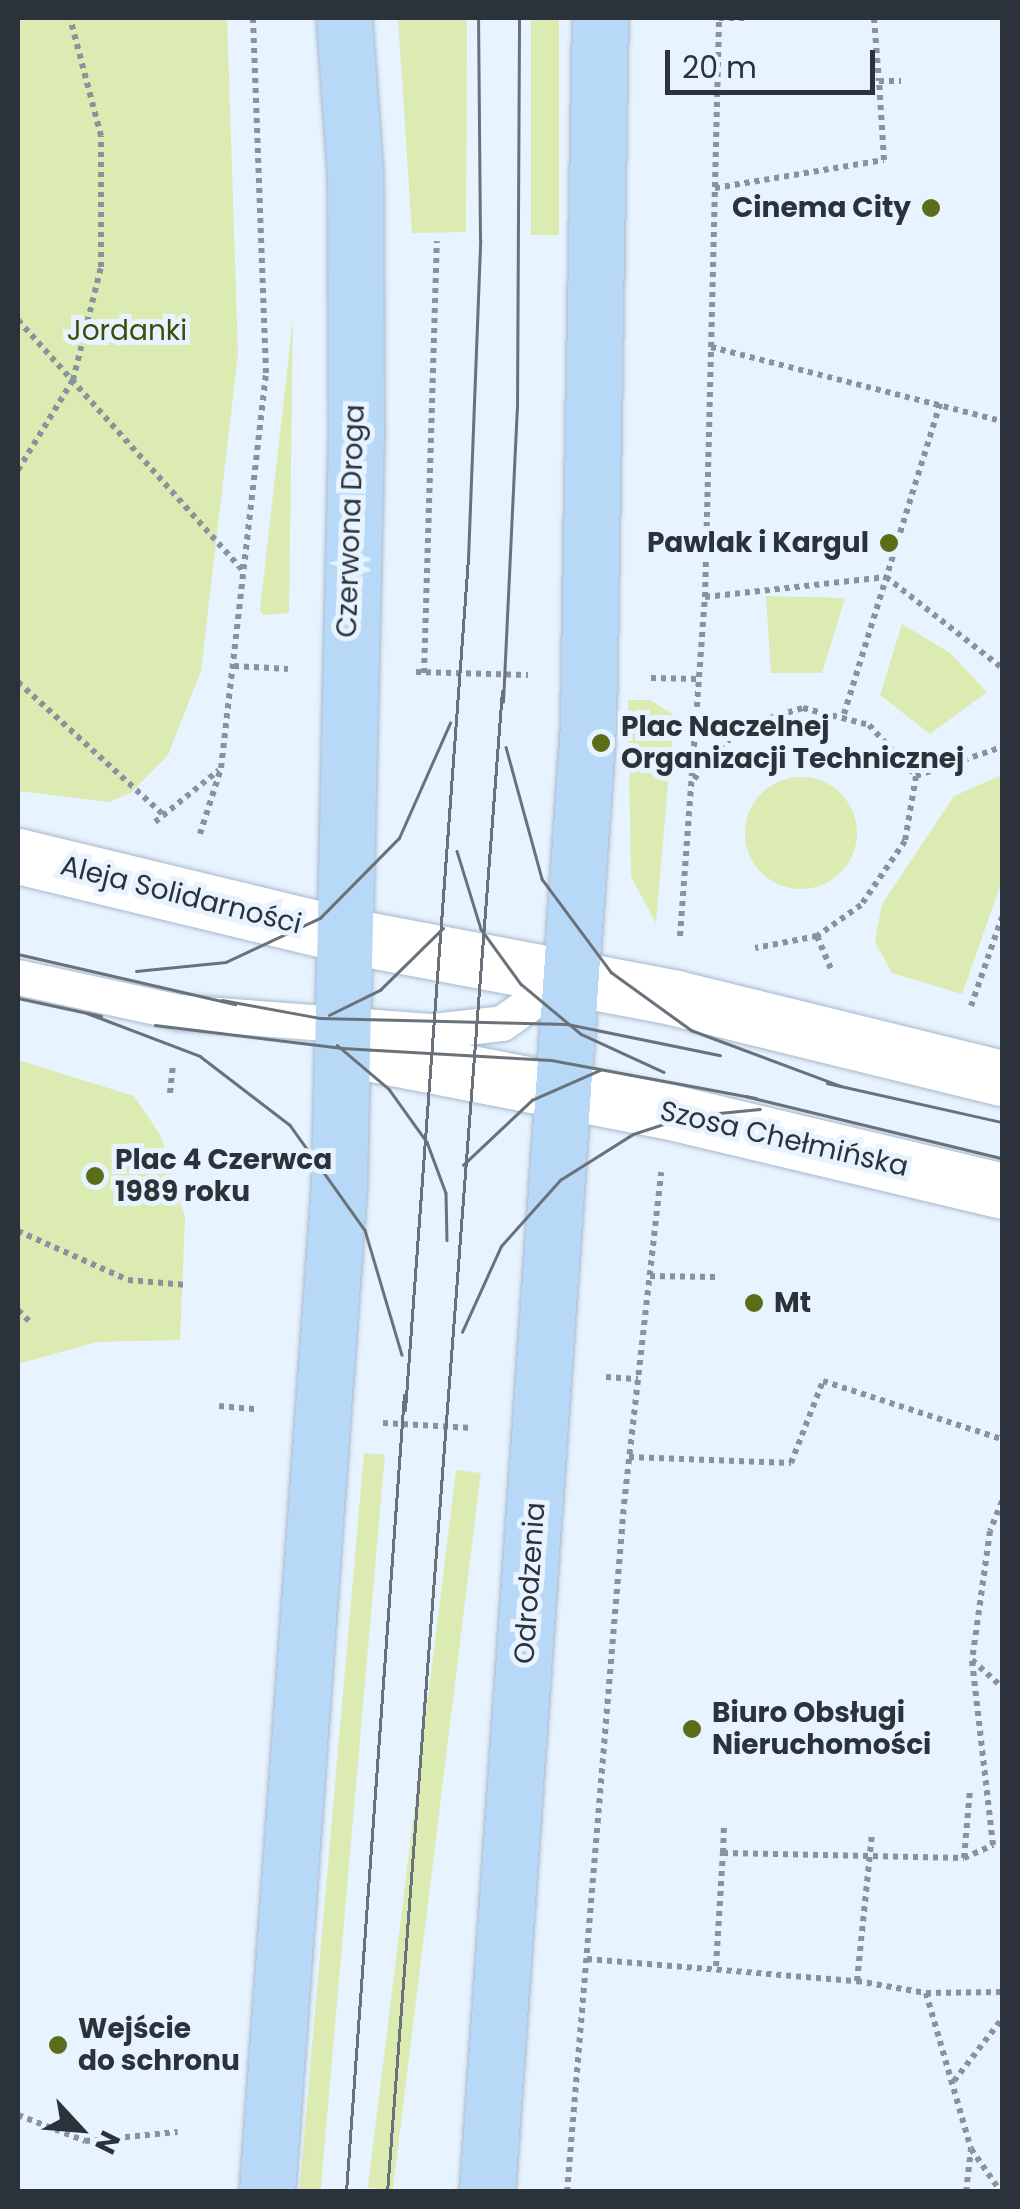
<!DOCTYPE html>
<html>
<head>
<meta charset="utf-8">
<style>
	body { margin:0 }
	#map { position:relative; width:1020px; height:2209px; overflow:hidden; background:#e7f3ff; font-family:Poppins,sans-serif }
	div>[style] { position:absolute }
	.green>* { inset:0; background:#dbebb2; transform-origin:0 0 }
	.round { border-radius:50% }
	.path>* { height:6px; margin-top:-3px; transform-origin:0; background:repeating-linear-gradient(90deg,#8a939d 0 5px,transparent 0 10px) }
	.roads { filter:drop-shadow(0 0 2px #a5b8cc) drop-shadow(0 0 2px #a5b8cc) }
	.service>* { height:35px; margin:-17.5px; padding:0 17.5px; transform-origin:17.5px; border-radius:17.5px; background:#fff }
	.tertiary>* { height:55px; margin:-27.5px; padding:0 27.5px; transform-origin:27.5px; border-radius:27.5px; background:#fff }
	.primary>* { height:55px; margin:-27.5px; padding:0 27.5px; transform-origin:27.5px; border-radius:27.5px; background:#b8d8f7 }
	.tram>* { height:2.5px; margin:-1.25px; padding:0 1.25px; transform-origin:1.25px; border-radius:1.25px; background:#69727b }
	.dots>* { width:28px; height:28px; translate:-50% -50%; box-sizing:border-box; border:5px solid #e7f3ff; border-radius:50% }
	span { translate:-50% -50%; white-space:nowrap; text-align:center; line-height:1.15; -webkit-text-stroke:10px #e7f3ff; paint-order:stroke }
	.poi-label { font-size:28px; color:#2b323a; font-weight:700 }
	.right { translate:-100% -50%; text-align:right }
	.left { translate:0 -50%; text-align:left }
	.park-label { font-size:28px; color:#3e4b09 }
	.street-label { font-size:28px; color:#2b323a }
	.frame { position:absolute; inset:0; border:20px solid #2b323a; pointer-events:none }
	.north { position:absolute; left:30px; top:2079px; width:100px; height:100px; -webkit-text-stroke:8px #e7f3ff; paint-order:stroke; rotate:116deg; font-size:28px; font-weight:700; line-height:40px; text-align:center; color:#2b323a }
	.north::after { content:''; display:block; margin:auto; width:35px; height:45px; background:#2b323a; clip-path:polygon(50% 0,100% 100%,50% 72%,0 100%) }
	.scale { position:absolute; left:665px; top:50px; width:210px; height:45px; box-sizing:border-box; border:5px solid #2b323a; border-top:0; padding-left:12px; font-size:30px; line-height:35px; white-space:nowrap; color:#2b323a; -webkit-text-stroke:8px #e7f3ff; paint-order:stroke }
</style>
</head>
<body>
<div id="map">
	<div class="green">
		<div style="clip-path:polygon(18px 18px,227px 18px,238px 354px,201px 671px,168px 755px,132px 792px,109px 802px,18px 791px)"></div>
		<div style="clip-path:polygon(398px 18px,467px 18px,466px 232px,412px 233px)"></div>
		<div style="left:531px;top:18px;width:28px;height:217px"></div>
		<div style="clip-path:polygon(293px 318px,289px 613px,263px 615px,260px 610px)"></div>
		<div style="clip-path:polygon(766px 596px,845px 598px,822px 673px,771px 673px)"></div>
		<div style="clip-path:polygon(902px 624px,950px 653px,987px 692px,930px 734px,880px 695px)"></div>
		<div style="clip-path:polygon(628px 700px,650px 700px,674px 715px,656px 923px,631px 877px)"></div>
		<div style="clip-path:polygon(1002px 775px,1002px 881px,962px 994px,892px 973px,875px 942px,882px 904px,954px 796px)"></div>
		<div class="round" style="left:745px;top:777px;width:112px;height:112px"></div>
		<div style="clip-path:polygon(18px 1060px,134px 1096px,161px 1136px,185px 1217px,180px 1340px,96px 1342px,18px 1364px)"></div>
		<div style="left:364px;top:1453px;width:21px;height:740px;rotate:5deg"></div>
		<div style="left:456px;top:1470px;width:25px;height:723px;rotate:7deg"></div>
	</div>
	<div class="path">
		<div style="left:719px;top:18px;width:25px"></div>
		<div style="left:874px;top:18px;width:63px;rotate:85.5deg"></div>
		<div style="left:879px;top:81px;width:22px"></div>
		<div style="left:715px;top:188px;width:171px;rotate:-9.4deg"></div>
		<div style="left:884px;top:160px;width:79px;rotate:-93.6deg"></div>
		<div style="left:18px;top:320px;width:338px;rotate:48.1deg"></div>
		<div style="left:711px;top:347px;width:300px;rotate:14.3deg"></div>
		<div style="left:18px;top:470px;width:105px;rotate:-58.6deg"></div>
		<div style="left:73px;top:380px;width:116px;rotate:-76.1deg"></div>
		<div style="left:101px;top:267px;width:131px;rotate:-90deg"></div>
		<div style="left:101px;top:136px;width:122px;rotate:-104.7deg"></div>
		<div style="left:705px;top:597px;width:182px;rotate:-6.3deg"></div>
		<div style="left:886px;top:577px;width:147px;rotate:38.1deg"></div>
		<div style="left:234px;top:666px;width:54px;rotate:3.2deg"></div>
		<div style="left:416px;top:672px;width:112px;rotate:1.5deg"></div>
		<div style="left:424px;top:673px;width:432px;rotate:-88.3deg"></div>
		<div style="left:651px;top:678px;width:48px;rotate:1.2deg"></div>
		<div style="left:18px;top:682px;width:200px;rotate:42.4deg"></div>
		<div style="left:844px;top:714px;width:325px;rotate:-72.8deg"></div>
		<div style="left:916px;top:776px;width:91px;rotate:-18.6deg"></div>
		<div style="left:694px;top:779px;width:69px;rotate:-48.5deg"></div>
		<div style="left:740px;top:727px;width:66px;rotate:-16.8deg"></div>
		<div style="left:803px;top:708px;width:68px;rotate:14.4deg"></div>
		<div style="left:869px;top:725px;width:69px;rotate:47.3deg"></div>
		<div style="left:916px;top:776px;width:66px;rotate:99.6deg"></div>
		<div style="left:905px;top:841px;width:78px;rotate:124.5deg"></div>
		<div style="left:861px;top:905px;width:54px;rotate:144.8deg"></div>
		<div style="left:817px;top:936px;width:63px;rotate:169deg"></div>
		<div style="left:155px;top:822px;width:82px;rotate:-39.1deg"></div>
		<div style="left:200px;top:834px;width:69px;rotate:-72.3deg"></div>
		<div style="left:221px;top:768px;width:398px;rotate:-83.5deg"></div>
		<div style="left:266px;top:373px;width:355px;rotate:-92.1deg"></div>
		<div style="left:680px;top:936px;width:340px;rotate:-85.8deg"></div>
		<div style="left:705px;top:597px;width:579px;rotate:-88.61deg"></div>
		<div style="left:817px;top:936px;width:38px;rotate:67deg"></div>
		<div style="left:971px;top:1006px;width:94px;rotate:-70.8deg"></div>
		<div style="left:170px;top:1093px;width:28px;rotate:-84deg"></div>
		<div style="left:18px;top:1231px;width:120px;rotate:24deg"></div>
		<div style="left:128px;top:1280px;width:59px;rotate:4.8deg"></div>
		<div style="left:650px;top:1276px;width:65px;rotate:0.9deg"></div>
		<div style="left:18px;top:1310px;width:18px;rotate:45deg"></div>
		<div style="left:606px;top:1377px;width:32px;rotate:4deg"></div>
		<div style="left:219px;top:1406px;width:37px;rotate:5deg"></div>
		<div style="left:383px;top:1423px;width:90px;rotate:3.2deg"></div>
		<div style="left:629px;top:1457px;width:162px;rotate:2.1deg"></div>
		<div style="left:791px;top:1463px;width:88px;rotate:-68.7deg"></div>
		<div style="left:823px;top:1381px;width:188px;rotate:18deg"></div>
		<div style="left:1002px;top:1501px;width:32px;rotate:112deg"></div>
		<div style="left:990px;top:1531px;width:130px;rotate:97.9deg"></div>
		<div style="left:972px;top:1660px;width:40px;rotate:42deg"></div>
		<div style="left:723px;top:1853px;width:28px;rotate:-88deg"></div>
		<div style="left:964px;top:1858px;width:69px;rotate:-85deg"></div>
		<div style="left:587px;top:1959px;width:271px;rotate:4.7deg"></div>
		<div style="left:857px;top:1981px;width:148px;rotate:-84.2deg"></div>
		<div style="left:716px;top:1966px;width:113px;rotate:-86.5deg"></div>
		<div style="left:723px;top:1853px;width:241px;rotate:1.2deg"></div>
		<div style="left:964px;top:1858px;width:32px;rotate:-24deg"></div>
		<div style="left:993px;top:1845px;width:186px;rotate:-96.5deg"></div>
		<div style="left:857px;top:1981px;width:70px;rotate:9.9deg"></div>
		<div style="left:926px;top:1993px;width:76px;rotate:-0.8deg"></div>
		<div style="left:926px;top:1993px;width:162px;rotate:73.9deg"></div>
		<div style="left:971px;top:2149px;width:52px;rotate:55.1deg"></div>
		<div style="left:954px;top:2081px;width:78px;rotate:-52.3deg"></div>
		<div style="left:18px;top:2115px;width:72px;rotate:21.2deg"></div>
		<div style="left:85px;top:2141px;width:93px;rotate:-5.5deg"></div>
		<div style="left:567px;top:2192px;width:690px;rotate:-85.26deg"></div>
		<div style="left:624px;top:1504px;width:334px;rotate:-83.6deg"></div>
		<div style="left:966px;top:2192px;width:43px;rotate:-83.4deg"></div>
	</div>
	<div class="roads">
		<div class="service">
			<div style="left:18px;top:977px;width:165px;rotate:12.3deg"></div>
			<div style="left:179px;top:1012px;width:255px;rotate:4.3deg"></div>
			<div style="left:433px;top:1031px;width:69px;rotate:-6.6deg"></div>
			<div style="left:502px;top:1023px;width:83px;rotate:-35.2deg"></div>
		</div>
		<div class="tertiary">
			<div style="left:18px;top:856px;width:335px;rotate:13.6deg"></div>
			<div style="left:344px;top:935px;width:338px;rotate:10.7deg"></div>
			<div style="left:676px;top:998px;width:336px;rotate:13.8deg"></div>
			<div style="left:342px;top:1048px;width:331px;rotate:11deg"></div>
			<div style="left:667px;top:1111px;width:344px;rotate:13.4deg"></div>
		</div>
		<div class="primary">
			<div style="left:267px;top:2192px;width:1011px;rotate:-85.91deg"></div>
			<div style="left:339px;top:1184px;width:750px;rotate:-88.7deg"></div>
			<div style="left:356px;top:434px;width:261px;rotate:-90.2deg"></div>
			<div style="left:355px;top:173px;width:155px;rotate:-94.1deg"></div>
			<div style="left:487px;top:2192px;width:1471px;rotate:-86.06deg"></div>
			<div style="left:588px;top:724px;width:706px;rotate:-89.03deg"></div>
		</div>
	</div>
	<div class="tram">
		<div style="left:503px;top:702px;width:293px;rotate:-87.3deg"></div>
		<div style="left:517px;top:409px;width:391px;rotate:-89.7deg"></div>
		<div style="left:506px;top:747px;width:137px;rotate:74.7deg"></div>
		<div style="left:542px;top:879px;width:116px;rotate:53.4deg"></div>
		<div style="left:611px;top:972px;width:99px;rotate:35.9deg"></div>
		<div style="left:691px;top:1030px;width:160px;rotate:20.5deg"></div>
		<div style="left:457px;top:851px;width:82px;rotate:72.9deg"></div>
		<div style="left:481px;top:929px;width:68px;rotate:54deg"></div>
		<div style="left:521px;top:984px;width:78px;rotate:39.8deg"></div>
		<div style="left:581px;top:1034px;width:91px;rotate:24.6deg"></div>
		<div style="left:18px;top:954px;width:223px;rotate:13deg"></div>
		<div style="left:136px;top:971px;width:90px;rotate:-5.7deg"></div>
		<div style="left:226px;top:962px;width:104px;rotate:-25.1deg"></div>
		<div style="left:320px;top:918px;width:112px;rotate:-45.4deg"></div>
		<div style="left:399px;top:838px;width:126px;rotate:-66.1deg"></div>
		<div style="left:18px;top:998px;width:85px;rotate:12.2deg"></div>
		<div style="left:222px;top:1000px;width:100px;rotate:10.4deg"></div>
		<div style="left:320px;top:1018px;width:247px;rotate:1.4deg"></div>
		<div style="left:567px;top:1024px;width:156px;rotate:11.5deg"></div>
		<div style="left:87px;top:1013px;width:121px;rotate:20.8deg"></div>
		<div style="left:200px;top:1056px;width:113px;rotate:37.5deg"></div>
		<div style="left:290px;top:1125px;width:129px;rotate:54.5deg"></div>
		<div style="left:365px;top:1230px;width:130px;rotate:73.5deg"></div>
		<div style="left:329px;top:1015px;width:57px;rotate:-26.1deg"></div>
		<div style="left:380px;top:990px;width:88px;rotate:-44.5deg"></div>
		<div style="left:155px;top:1025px;width:188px;rotate:7deg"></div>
		<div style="left:342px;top:1048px;width:209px;rotate:3.3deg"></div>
		<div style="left:551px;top:1060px;width:208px;rotate:10.5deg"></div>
		<div style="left:337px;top:1045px;width:68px;rotate:40.2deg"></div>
		<div style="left:389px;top:1089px;width:65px;rotate:54.4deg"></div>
		<div style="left:427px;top:1142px;width:54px;rotate:69.6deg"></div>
		<div style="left:446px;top:1193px;width:47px;rotate:88.8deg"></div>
		<div style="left:827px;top:1083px;width:179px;rotate:12.6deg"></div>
		<div style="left:745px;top:1096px;width:264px;rotate:13.6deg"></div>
		<div style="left:463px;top:1165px;width:95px;rotate:-43.3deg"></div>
		<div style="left:532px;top:1100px;width:74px;rotate:-23.8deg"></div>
		<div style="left:462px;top:1332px;width:94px;rotate:-65.6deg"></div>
		<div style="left:501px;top:1246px;width:89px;rotate:-48.2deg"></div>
		<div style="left:560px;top:1180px;width:86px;rotate:-32.2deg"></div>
		<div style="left:633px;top:1134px;width:58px;rotate:-18.1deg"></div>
		<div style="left:688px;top:1116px;width:72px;rotate:-5.6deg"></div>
		<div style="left:405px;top:1410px;width:853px;rotate:-85.77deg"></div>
		<div style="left:468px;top:559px;width:319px;rotate:-87.8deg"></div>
		<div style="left:480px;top:240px;width:222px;rotate:-90.5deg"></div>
		<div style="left:346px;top:2192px;width:799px;rotate:-85.84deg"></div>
		<div style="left:387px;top:2192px;width:1505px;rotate:-85.62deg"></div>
	</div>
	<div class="dots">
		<div style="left:931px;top:208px;background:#5c6d1a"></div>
		<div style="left:889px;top:543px;background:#5c6d1a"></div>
		<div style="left:601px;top:743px;background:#5c6d1a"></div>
		<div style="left:95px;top:1176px;background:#5c6d1a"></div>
		<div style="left:754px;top:1303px;background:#5c6d1a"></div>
		<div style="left:692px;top:1729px;background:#5c6d1a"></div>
		<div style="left:58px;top:2045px;background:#5c6d1a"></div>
	</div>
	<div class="poi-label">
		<span class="right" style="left:911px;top:208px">Cinema City</span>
		<span class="right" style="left:869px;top:543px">Pawlak i Kargul</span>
		<span class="left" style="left:621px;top:743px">Plac Naczelnej<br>Organizacji Technicznej</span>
		<span class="left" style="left:115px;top:1176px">Plac 4 Czerwca<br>1989 roku</span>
		<span class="left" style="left:774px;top:1303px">Mt</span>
		<span class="left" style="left:712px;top:1729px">Biuro Obsługi<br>Nieruchomości</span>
		<span class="left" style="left:78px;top:2045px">Wejście<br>do schronu</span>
	</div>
	<div class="park-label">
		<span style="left:127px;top:331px">Jordanki</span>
	</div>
	<div class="street-label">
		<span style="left:351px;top:521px;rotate:-88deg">Czerwona Droga</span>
		<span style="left:181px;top:895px;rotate:14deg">Aleja Solidarności</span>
		<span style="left:784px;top:1139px;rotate:13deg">Szosa Chełmińska</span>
		<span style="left:530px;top:1583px;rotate:-86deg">Odrodzenia</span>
	</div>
	<div class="frame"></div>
	<div class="north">N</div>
	<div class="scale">20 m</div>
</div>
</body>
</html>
